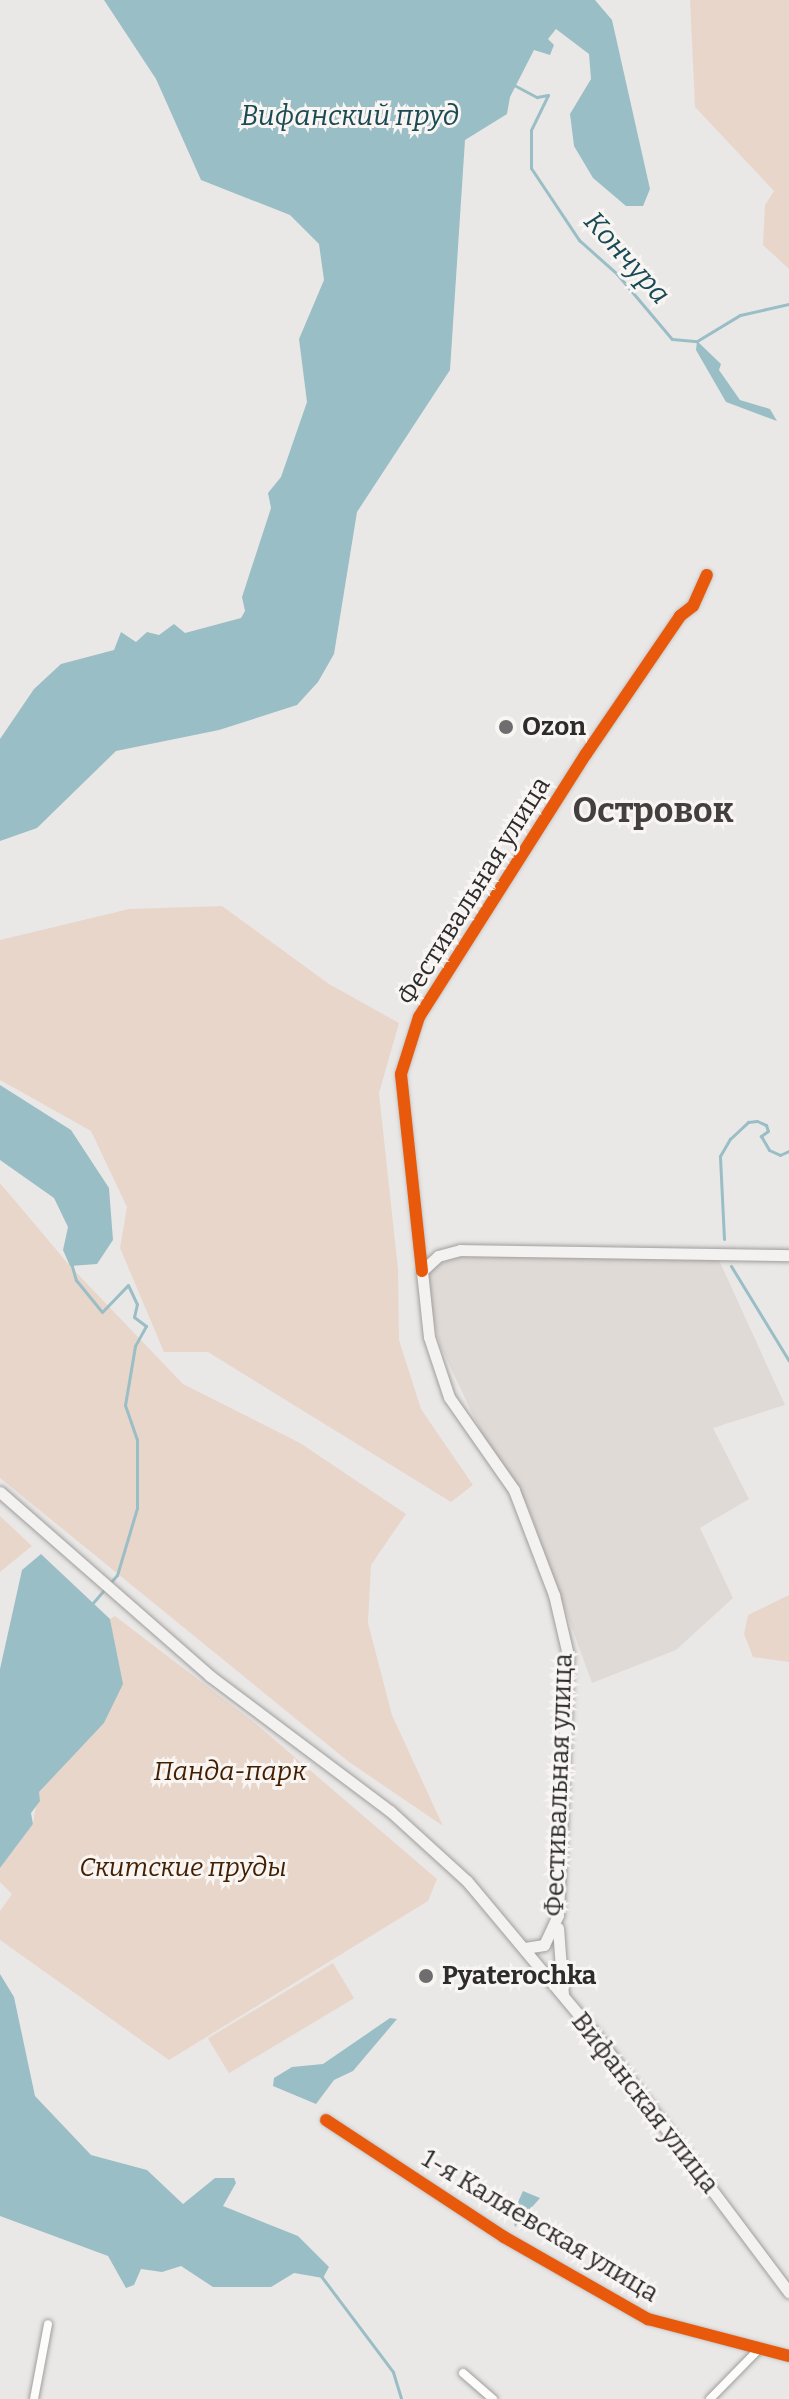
<!DOCTYPE html>
<html>
<head>
<meta charset="utf-8">
<style>
	body { margin:0 }
	#map { position:relative; width:789px; height:2399px; overflow:hidden; background:#eae8e7; font-family:Bitter,serif }
	div>[style] { position:absolute }
	.built>* { inset:0; background:#e0dad6 }
	.green>* { inset:0; background:#e9d6cb; transform-origin:0 0 }
	.water>* { inset:0; background:#9abec5 }
	.stream>* { height:3px; margin:-1.5px; padding:0 1.5px; transform-origin:1.5px; border-radius:1.5px; background:#9abec5 }
	.roads { filter:drop-shadow(0 0 2px #9f9e9d) drop-shadow(0 0 2px #9f9e9d) }
	.street>* { height:8px; margin:-4px; padding:0 4px; transform-origin:4px; border-radius:4px; background:#fcfcfb }
	.secondary>* { height:11px; margin:-5.5px; padding:0 5.5px; transform-origin:5.5px; border-radius:5.5px; background:#f3f2f0 }
	.cycleway>* { height:12px; margin:-6px; padding:0 6px; transform-origin:6px; border-radius:6px; background:#e8590c }
	.dots>* { width:22px; height:22px; translate:-50% -50%; box-sizing:border-box; border:4px solid #f8f5f3; border-radius:50% }
	span { translate:-50% -50%; white-space:nowrap; text-align:center; line-height:1.15; -webkit-text-stroke:6px #f8f5f3; paint-order:stroke }
	.poi-label { font-size:26px; color:#2d2b2b; font-weight:700 }
	.left { translate:0 -50%; text-align:left }
	.street-label { font-size:26px; color:#2d2b2b }
	.park-label { font-size:26px; color:#431e00; font-style:italic }
	.water-label { font-size:28px; color:#1a4a53; font-style:italic }
	.district-label { font-size:34px; color:#423f3e; font-weight:700 }
</style>
</head>
<body>
<div id="map">
	<div class="built">
		<div style="clip-path:polygon(462px 1255px,719px 1260px,785px 1405px,713px 1428px,749px 1499px,700px 1528px,733px 1598px,676px 1650px,592px 1683px,527px 1504px,480px 1430px,440px 1345px,422px 1271px)"></div>
	</div>
	<div class="green">
		<div style="clip-path:polygon(690px 0,789px 0,789px 269px,763px 245px,765px 205px,774px 191px,695px 107px)"></div>
		<div style="clip-path:polygon(222px 906px,329px 984px,399px 1023px,379px 1093px,398px 1269px,399px 1340px,421px 1409px,473px 1485px,451px 1502px,208px 1352px,164px 1352px,120px 1248px,127px 1207px,91px 1131px,0 1080px,0 940px,129px 909px)"></div>
		<div style="clip-path:polygon(0 1183px,70px 1266px,183px 1384px,300px 1443px,406px 1514px,371px 1565px,368px 1623px,392px 1715px,443px 1826px,349px 1762px,0 1478px)"></div>
		<div style="clip-path:polygon(0 1516px,32px 1546px,0 1572px)"></div>
		<div style="clip-path:polygon(789px 1595px,789px 1662px,753px 1657px,744px 1634px,748px 1615px)"></div>
		<div style="clip-path:polygon(115px 1616px,255px 1723px,437px 1879px,428px 1901px,169px 2060px,0 1940px,0 1911px,12px 1894px,0 1882px,0 1868px,33px 1824px,38px 1792px,104px 1723px,122px 1684px,110px 1619px)"></div>
		<div style="left:333px;top:1963px;width:41px;height:146px;rotate:59deg"></div>
	</div>
	<div class="water">
		<div style="clip-path:polygon(104px 0,595px 0,612px 20px,650px 189px,643px 206px,626px 206px,593px 178px,574px 146px,570px 114px,591px 79px,589px 54px,556px 29px,548px 39px,554px 45px,550px 55px,534px 50px,510px 97px,507px 114px,465px 140px,450px 370px,357px 512px,334px 654px,318px 682px,297px 705px,219px 730px,116px 751px,37px 828px,0 841px,0 739px,34px 689px,61px 664px,114px 650px,121px 632px,136px 642px,147px 632px,159px 635px,174px 624px,185px 633px,241px 618px,245px 611px,242px 597px,271px 508px,268px 493px,281px 477px,307px 402px,299px 339px,324px 280px,319px 244px,290px 215px,201px 180px,156px 79px)"></div>
		<div style="clip-path:polygon(697px 341px,721px 364px,719px 370px,740px 400px,770px 409px,777px 421px,726px 402px,696px 350px)"></div>
		<div style="clip-path:polygon(0 1085px,71px 1130px,109px 1188px,113px 1240px,97px 1264px,70px 1266px,63px 1250px,68px 1227px,54px 1198px,0 1160px)"></div>
		<div style="clip-path:polygon(41px 1554px,110px 1619px,123px 1684px,104px 1723px,39px 1792px,40px 1801px,31px 1813px,33px 1824px,0 1868px,0 1669px,22px 1570px)"></div>
		<div style="clip-path:polygon(0 1974px,14px 1997px,35px 2096px,91px 2155px,147px 2170px,183px 2204px,215px 2178px,234px 2178px,236px 2183px,223px 2206px,298px 2236px,329px 2267px,323px 2278px,294px 2273px,271px 2287px,213px 2287px,181px 2266px,162px 2272px,141px 2269px,134px 2285px,126px 2288px,108px 2256px,0 2216px)"></div>
		<div style="clip-path:polygon(390px 2018px,397px 2019px,353px 2071px,334px 2080px,316px 2104px,273px 2086px,274px 2078px,292px 2067px,323px 2064px)"></div>
		<div style="clip-path:polygon(523px 2191px,540px 2198px,515px 2227px,512px 2215px)"></div>
	</div>
	<div class="stream">
		<div style="left:514px;top:85px;width:26px;rotate:28deg"></div>
		<div style="left:537px;top:97px;width:11px;rotate:-10deg"></div>
		<div style="left:548px;top:95px;width:39px;rotate:116deg"></div>
		<div style="left:531px;top:130px;width:38px;rotate:90deg"></div>
		<div style="left:531px;top:168px;width:87px;rotate:56.3deg"></div>
		<div style="left:579px;top:240px;width:51px;rotate:41.8deg"></div>
		<div style="left:617px;top:274px;width:85px;rotate:49.8deg"></div>
		<div style="left:672px;top:339px;width:25px;rotate:5deg"></div>
		<div style="left:697px;top:341px;width:50px;rotate:-31.2deg"></div>
		<div style="left:740px;top:315px;width:50px;rotate:-12.7deg"></div>
		<div style="left:724px;top:1239px;width:83px;rotate:-92.8deg"></div>
		<div style="left:720px;top:1156px;width:20px;rotate:-60deg"></div>
		<div style="left:730px;top:1139px;width:25px;rotate:-43deg"></div>
		<div style="left:748px;top:1122px;width:9px;rotate:-6deg"></div>
		<div style="left:757px;top:1121px;width:10px;rotate:24deg"></div>
		<div style="left:766px;top:1125px;width:6px;rotate:72deg"></div>
		<div style="left:768px;top:1131px;width:9px;rotate:144deg"></div>
		<div style="left:761px;top:1136px;width:16px;rotate:60deg"></div>
		<div style="left:769px;top:1150px;width:12px;rotate:24deg"></div>
		<div style="left:780px;top:1155px;width:10px;rotate:-24deg"></div>
		<div style="left:71px;top:1263px;width:18px;rotate:74deg"></div>
		<div style="left:76px;top:1280px;width:41px;rotate:50.9deg"></div>
		<div style="left:102px;top:1312px;width:37px;rotate:-46deg"></div>
		<div style="left:128px;top:1285px;width:21px;rotate:65deg"></div>
		<div style="left:137px;top:1304px;width:13px;rotate:103deg"></div>
		<div style="left:134px;top:1317px;width:15px;rotate:37deg"></div>
		<div style="left:146px;top:1326px;width:23px;rotate:119deg"></div>
		<div style="left:135px;top:1346px;width:60px;rotate:99.6deg"></div>
		<div style="left:125px;top:1405px;width:36px;rotate:71deg"></div>
		<div style="left:137px;top:1439px;width:69px;rotate:90deg"></div>
		<div style="left:137px;top:1508px;width:70px;rotate:106.6deg"></div>
		<div style="left:117px;top:1575px;width:37px;rotate:131deg"></div>
		<div style="left:731px;top:1266px;width:111px;rotate:58.6deg"></div>
		<div style="left:321px;top:2276px;width:120px;rotate:53.1deg"></div>
		<div style="left:393px;top:2372px;width:28px;rotate:73deg"></div>
	</div>
	<div class="roads">
		<div class="street">
			<div style="left:422px;top:1271px;width:198px;rotate:-96.1deg"></div>
			<div style="left:401px;top:1074px;width:60px;rotate:-72.5deg"></div>
			<div style="left:419px;top:1017px;width:312px;rotate:-57.6deg"></div>
			<div style="left:586px;top:754px;width:167px;rotate:-55.7deg"></div>
			<div style="left:680px;top:616px;width:16px;rotate:-38deg"></div>
			<div style="left:693px;top:606px;width:34px;rotate:-66deg"></div>
			<div style="left:326px;top:2120px;width:213px;rotate:33.3deg"></div>
			<div style="left:504px;top:2237px;width:166px;rotate:29.7deg"></div>
			<div style="left:648px;top:2319px;width:146px;rotate:14.7deg"></div>
			<div style="left:463px;top:2373px;width:40px;rotate:41deg"></div>
			<div style="left:34px;top:2399px;width:76px;rotate:-79.4deg"></div>
			<div style="left:710px;top:2399px;width:69px;rotate:-45.6deg"></div>
		</div>
		<div class="secondary">
			<div style="left:0;top:1492px;width:279px;rotate:41.2deg"></div>
			<div style="left:210px;top:1676px;width:225px;rotate:36.9deg"></div>
			<div style="left:390px;top:1811px;width:104px;rotate:42.3deg"></div>
			<div style="left:467px;top:1881px;width:199px;rotate:50.1deg"></div>
			<div style="left:595px;top:2034px;width:323px;rotate:53.1deg"></div>
			<div style="left:558px;top:1928px;width:66px;rotate:85.7deg"></div>
			<div style="left:525px;top:1948px;width:19px;rotate:-9deg"></div>
			<div style="left:544px;top:1945px;width:33px;rotate:-65deg"></div>
			<div style="left:558px;top:1915px;width:260px;rotate:-87.8deg"></div>
			<div style="left:568px;top:1655px;width:62px;rotate:-103.1deg"></div>
			<div style="left:554px;top:1595px;width:112px;rotate:-110.9deg"></div>
			<div style="left:514px;top:1490px;width:113px;rotate:-125deg"></div>
			<div style="left:449px;top:1397px;width:63px;rotate:-108.4deg"></div>
			<div style="left:429px;top:1337px;width:66px;rotate:-96.1deg"></div>
			<div style="left:422px;top:1271px;width:22px;rotate:-43deg"></div>
			<div style="left:438px;top:1256px;width:23px;rotate:-15deg"></div>
			<div style="left:460px;top:1250px;width:329px;rotate:0.9deg"></div>
		</div>
	</div>
	<div class="cycleway">
		<div style="left:422px;top:1271px;width:198px;rotate:-96.1deg"></div>
		<div style="left:401px;top:1074px;width:60px;rotate:-72.5deg"></div>
		<div style="left:419px;top:1017px;width:312px;rotate:-57.6deg"></div>
		<div style="left:586px;top:754px;width:167px;rotate:-55.7deg"></div>
		<div style="left:680px;top:616px;width:16px;rotate:-38deg"></div>
		<div style="left:693px;top:606px;width:34px;rotate:-66deg"></div>
		<div style="left:326px;top:2120px;width:213px;rotate:33.3deg"></div>
		<div style="left:504px;top:2237px;width:166px;rotate:29.7deg"></div>
		<div style="left:648px;top:2319px;width:146px;rotate:14.7deg"></div>
	</div>
	<div class="dots">
		<div style="left:506px;top:727px;background:#6f6d6d"></div>
		<div style="left:426px;top:1976px;background:#6f6d6d"></div>
	</div>
	<div class="poi-label">
		<span class="left" style="left:522px;top:727px">Ozon</span>
		<span class="left" style="left:442px;top:1976px">Pyaterochka</span>
	</div>
	<div class="street-label">
		<span style="left:474px;top:891px;rotate:-58deg">Фестивальная улица</span>
		<span style="left:559px;top:1785px;rotate:-88deg">Фестивальная улица</span>
		<span style="left:645px;top:2103px;rotate:52deg">Вифанская улица</span>
		<span style="left:540px;top:2226px;rotate:31deg">1-я Каляевская улица</span>
	</div>
	<div class="park-label">
		<span style="left:230px;top:1772px">Панда-парк</span>
		<span style="left:183px;top:1868px">Скитские пруды</span>
	</div>
	<div class="water-label">
		<span style="left:350px;top:116px">Вифанский пруд</span>
		<span style="left:627px;top:258px;rotate:48deg">Кончура</span>
	</div>
	<div class="district-label">
		<span style="left:653px;top:811px">Островок</span>
	</div>
</div>
</body>
</html>
